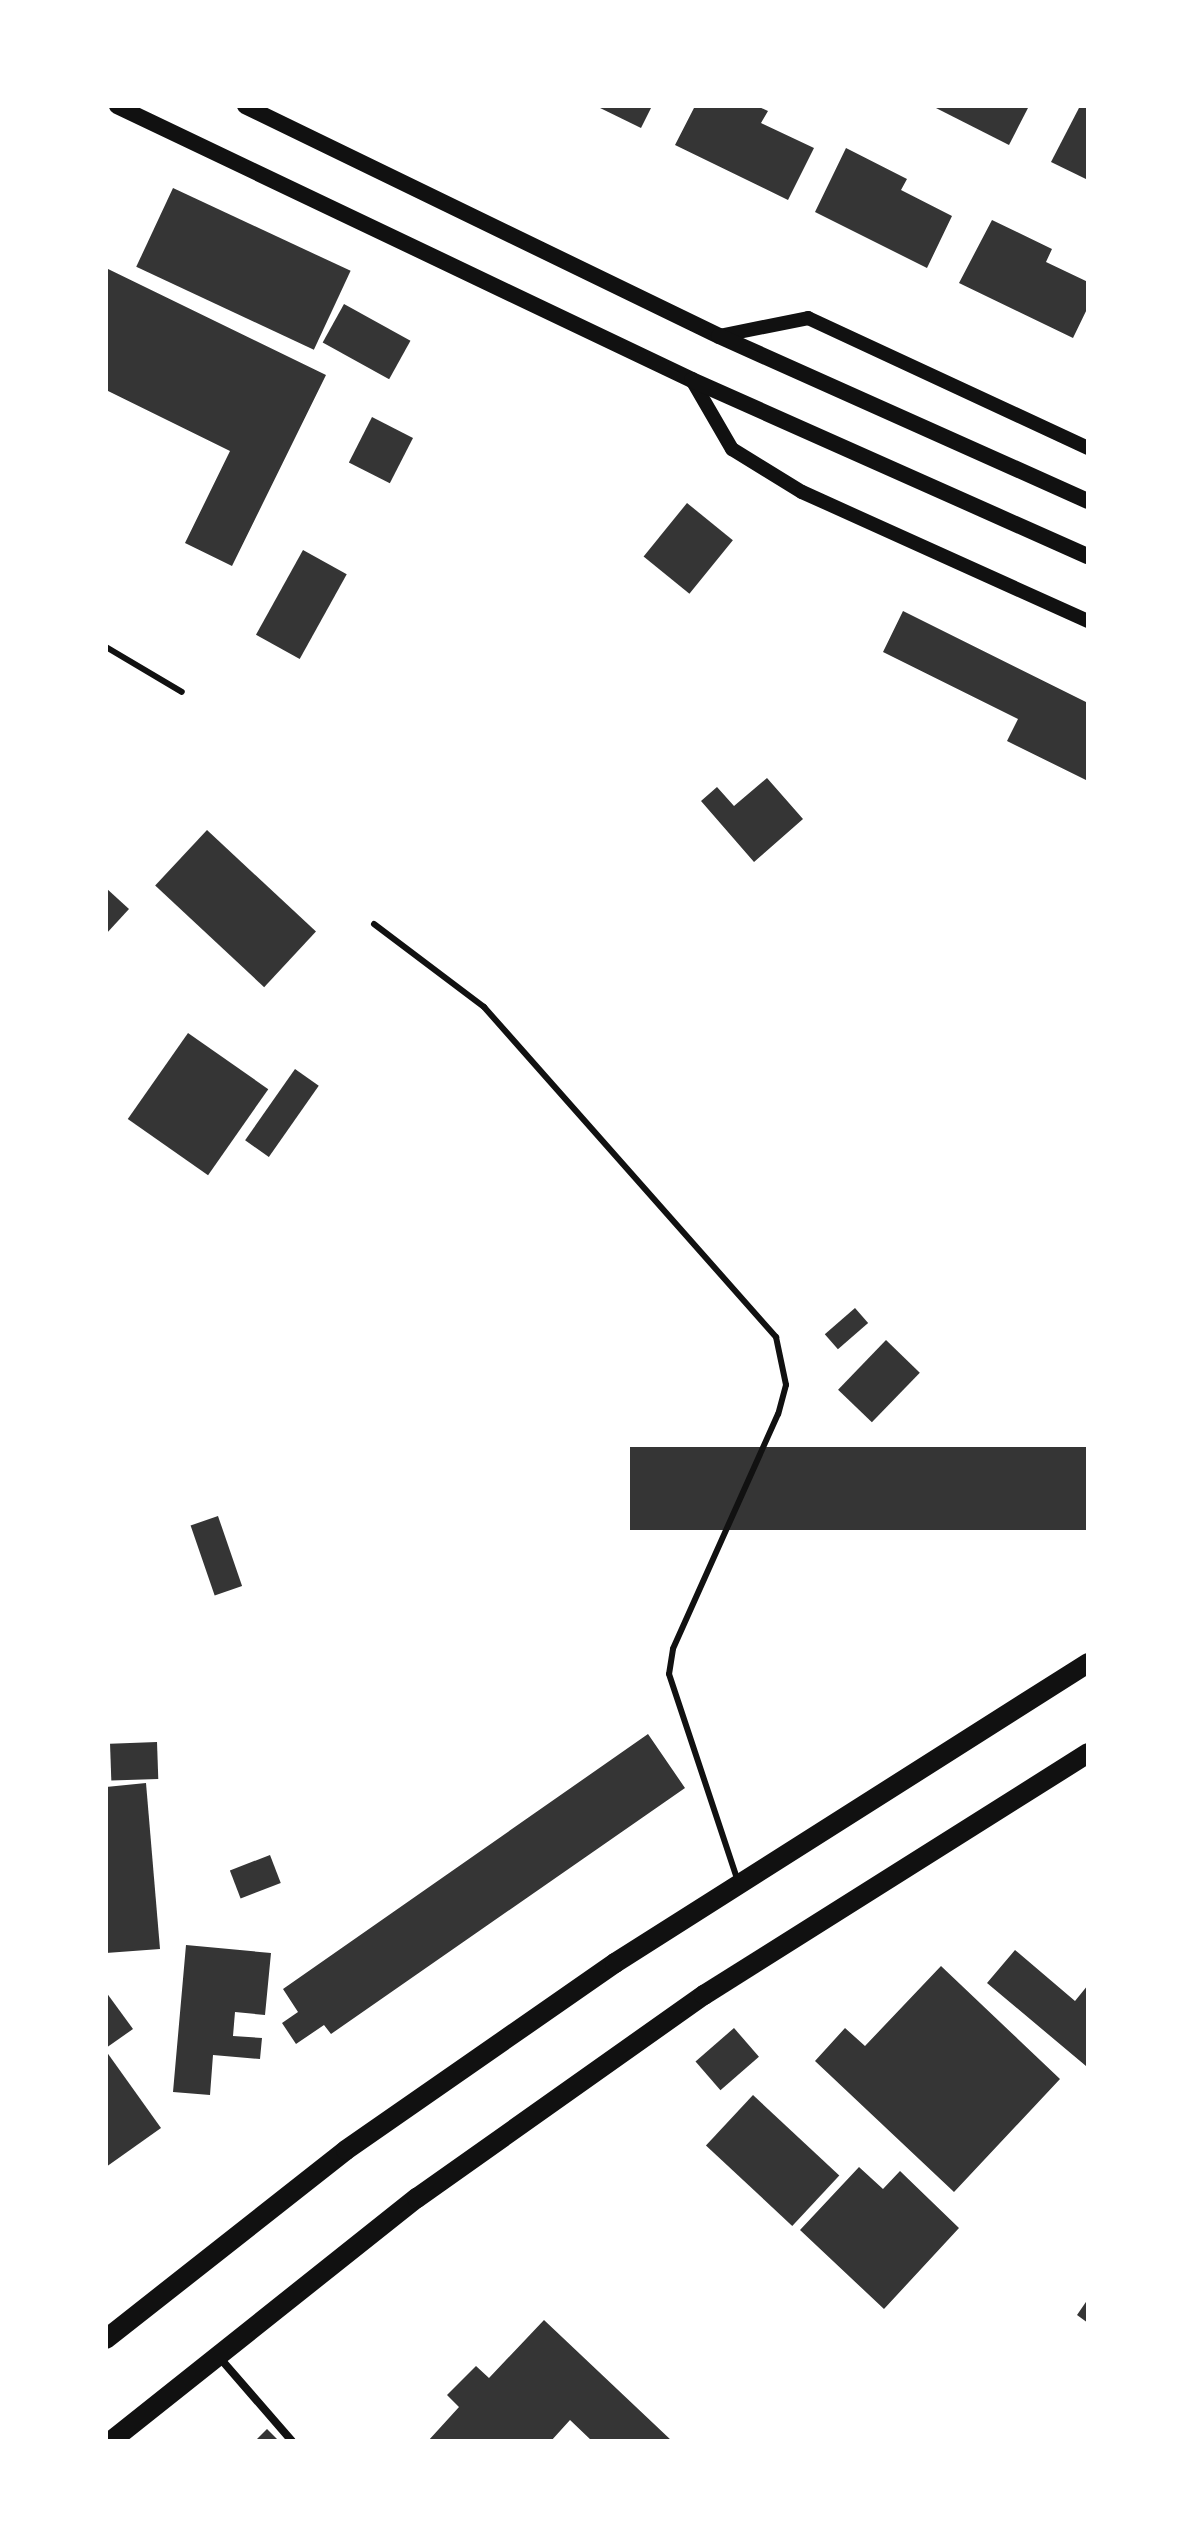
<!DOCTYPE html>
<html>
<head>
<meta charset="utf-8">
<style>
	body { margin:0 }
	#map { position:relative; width:1194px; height:2547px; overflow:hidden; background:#fff; font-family:"Alegreya Sans",sans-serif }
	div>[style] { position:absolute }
	.building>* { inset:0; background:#353535; transform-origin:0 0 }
	.service>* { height:6px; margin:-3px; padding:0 3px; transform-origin:3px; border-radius:3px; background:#111 }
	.minor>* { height:8px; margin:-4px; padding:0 4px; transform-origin:4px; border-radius:4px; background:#111 }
	.tertiary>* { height:14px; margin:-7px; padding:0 7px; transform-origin:7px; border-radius:7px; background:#111 }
	.secondary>* { height:16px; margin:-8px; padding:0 8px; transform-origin:8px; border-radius:8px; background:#111 }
	.primary>* { height:20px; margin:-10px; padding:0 10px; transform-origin:10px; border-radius:10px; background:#111 }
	span { translate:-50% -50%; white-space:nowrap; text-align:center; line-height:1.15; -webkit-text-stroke:7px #fff; paint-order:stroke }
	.frame { position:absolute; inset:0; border:108px solid #fff; pointer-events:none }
</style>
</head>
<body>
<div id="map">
	<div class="building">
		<div style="clip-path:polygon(596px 106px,652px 106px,641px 128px)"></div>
		<div style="clip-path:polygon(695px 106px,757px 106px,768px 111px,761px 123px,814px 148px,788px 200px,675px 145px)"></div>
		<div style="clip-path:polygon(932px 106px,1029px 106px,1009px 145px)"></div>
		<div style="clip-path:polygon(1080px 106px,1088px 106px,1088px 180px,1051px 162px)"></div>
		<div style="clip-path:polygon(846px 148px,907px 179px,901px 190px,952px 216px,927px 268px,815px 212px)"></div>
		<div style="left:173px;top:188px;width:196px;height:87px;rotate:25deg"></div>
		<div style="clip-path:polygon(992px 220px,1052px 249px,1046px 262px,1088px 282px,1088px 307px,1073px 338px,959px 283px)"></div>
		<div style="clip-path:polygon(106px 268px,326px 375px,232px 566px,185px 543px,230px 451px,106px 390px)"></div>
		<div style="left:344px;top:304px;width:76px;height:44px;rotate:29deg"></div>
		<div style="left:372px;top:417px;width:46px;height:51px;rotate:27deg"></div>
		<div style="left:687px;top:503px;width:59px;height:69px;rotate:39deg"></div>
		<div style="left:303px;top:550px;width:50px;height:97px;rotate:29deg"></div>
		<div style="clip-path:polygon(903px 611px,1088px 703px,1088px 781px,1007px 741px,1018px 719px,883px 652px)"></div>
		<div style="clip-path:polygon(767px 778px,803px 819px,754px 862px,701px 801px,717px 787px,734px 806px)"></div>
		<div style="left:207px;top:830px;width:149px;height:76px;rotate:43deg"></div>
		<div style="clip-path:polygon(106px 888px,129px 909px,106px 934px)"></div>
		<div style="left:188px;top:1033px;width:98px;height:105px;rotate:35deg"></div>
		<div style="left:295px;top:1069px;width:29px;height:87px;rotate:35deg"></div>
		<div style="left:855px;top:1308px;width:20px;height:40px;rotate:49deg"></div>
		<div style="left:886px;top:1340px;width:47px;height:69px;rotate:44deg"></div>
		<div style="left:1088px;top:1447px;width:83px;height:458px;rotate:90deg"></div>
		<div style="left:218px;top:1516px;width:74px;height:29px;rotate:71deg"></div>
		<div style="clip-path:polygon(648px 1734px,685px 1788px,331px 2034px,324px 2025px,296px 2044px,282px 2023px,298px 2012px,283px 1989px)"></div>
		<div style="left:157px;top:1742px;width:37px;height:47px;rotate:88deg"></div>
		<div style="clip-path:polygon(146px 1783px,160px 1949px,106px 1953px,106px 1787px)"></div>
		<div style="left:270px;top:1855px;width:30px;height:43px;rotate:69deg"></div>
		<div style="clip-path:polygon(186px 1945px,271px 1953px,265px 2015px,235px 2012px,233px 2036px,262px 2038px,260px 2059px,213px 2055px,210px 2095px,173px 2092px)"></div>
		<div style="clip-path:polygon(1015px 1950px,1075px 2001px,1088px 1985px,1086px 2066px,987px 1983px)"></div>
		<div style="clip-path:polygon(941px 1966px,1060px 2079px,954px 2192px,815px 2061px,845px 2028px,865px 2046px)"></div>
		<div style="clip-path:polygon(106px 1992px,133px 2029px,106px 2048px)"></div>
		<div style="left:734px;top:2028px;width:38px;height:51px;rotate:49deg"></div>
		<div style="clip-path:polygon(106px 2051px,161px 2128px,106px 2167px)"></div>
		<div style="left:753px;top:2095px;width:118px;height:69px;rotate:43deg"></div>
		<div style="clip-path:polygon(859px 2167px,883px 2189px,900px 2171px,959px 2228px,884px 2309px,800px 2230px)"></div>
		<div style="clip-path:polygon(1088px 2299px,1088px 2323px,1077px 2315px)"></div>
		<div style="clip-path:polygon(544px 2320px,672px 2441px,592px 2441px,570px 2420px,551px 2441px,428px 2441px,459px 2407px,447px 2395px,476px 2366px,489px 2378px)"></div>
		<div style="clip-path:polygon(267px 2429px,279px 2441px,255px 2441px)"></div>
	</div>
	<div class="service">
		<div style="left:106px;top:647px;width:88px;rotate:30.6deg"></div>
		<div style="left:374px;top:924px;width:138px;rotate:37deg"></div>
		<div style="left:484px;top:1007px;width:441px;rotate:48.5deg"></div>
		<div style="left:776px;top:1337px;width:49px;rotate:78.2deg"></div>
		<div style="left:786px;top:1385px;width:30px;rotate:105deg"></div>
		<div style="left:778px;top:1414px;width:257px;rotate:114.1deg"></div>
		<div style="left:673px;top:1649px;width:25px;rotate:99deg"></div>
		<div style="left:669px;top:1674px;width:216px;rotate:71.6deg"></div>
	</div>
	<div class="minor">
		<div style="left:219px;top:2357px;width:111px;rotate:49deg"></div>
	</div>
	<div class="tertiary">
		<div style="left:719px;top:336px;width:91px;rotate:-11.4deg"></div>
		<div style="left:808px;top:318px;width:309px;rotate:24.9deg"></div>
		<div style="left:692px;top:380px;width:80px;rotate:59.9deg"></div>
		<div style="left:732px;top:449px;width:82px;rotate:31.6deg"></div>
		<div style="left:802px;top:492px;width:314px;rotate:24.3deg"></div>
	</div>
	<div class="secondary">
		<div style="left:117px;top:106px;width:637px;rotate:25.48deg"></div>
		<div style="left:692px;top:380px;width:433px;rotate:24deg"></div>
		<div style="left:245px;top:106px;width:527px;rotate:25.88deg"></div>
		<div style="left:719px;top:336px;width:404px;rotate:24.1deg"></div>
	</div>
	<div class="primary">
		<div style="left:106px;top:2339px;width:305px;rotate:-38.2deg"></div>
		<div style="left:346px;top:2150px;width:328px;rotate:-34.8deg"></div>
		<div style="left:615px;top:1963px;width:560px;rotate:-32.38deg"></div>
		<div style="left:111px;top:2441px;width:391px;rotate:-38.5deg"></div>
		<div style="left:417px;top:2198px;width:352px;rotate:-35.3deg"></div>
		<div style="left:704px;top:1995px;width:454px;rotate:-32.2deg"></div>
	</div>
	<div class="frame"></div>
</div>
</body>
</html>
